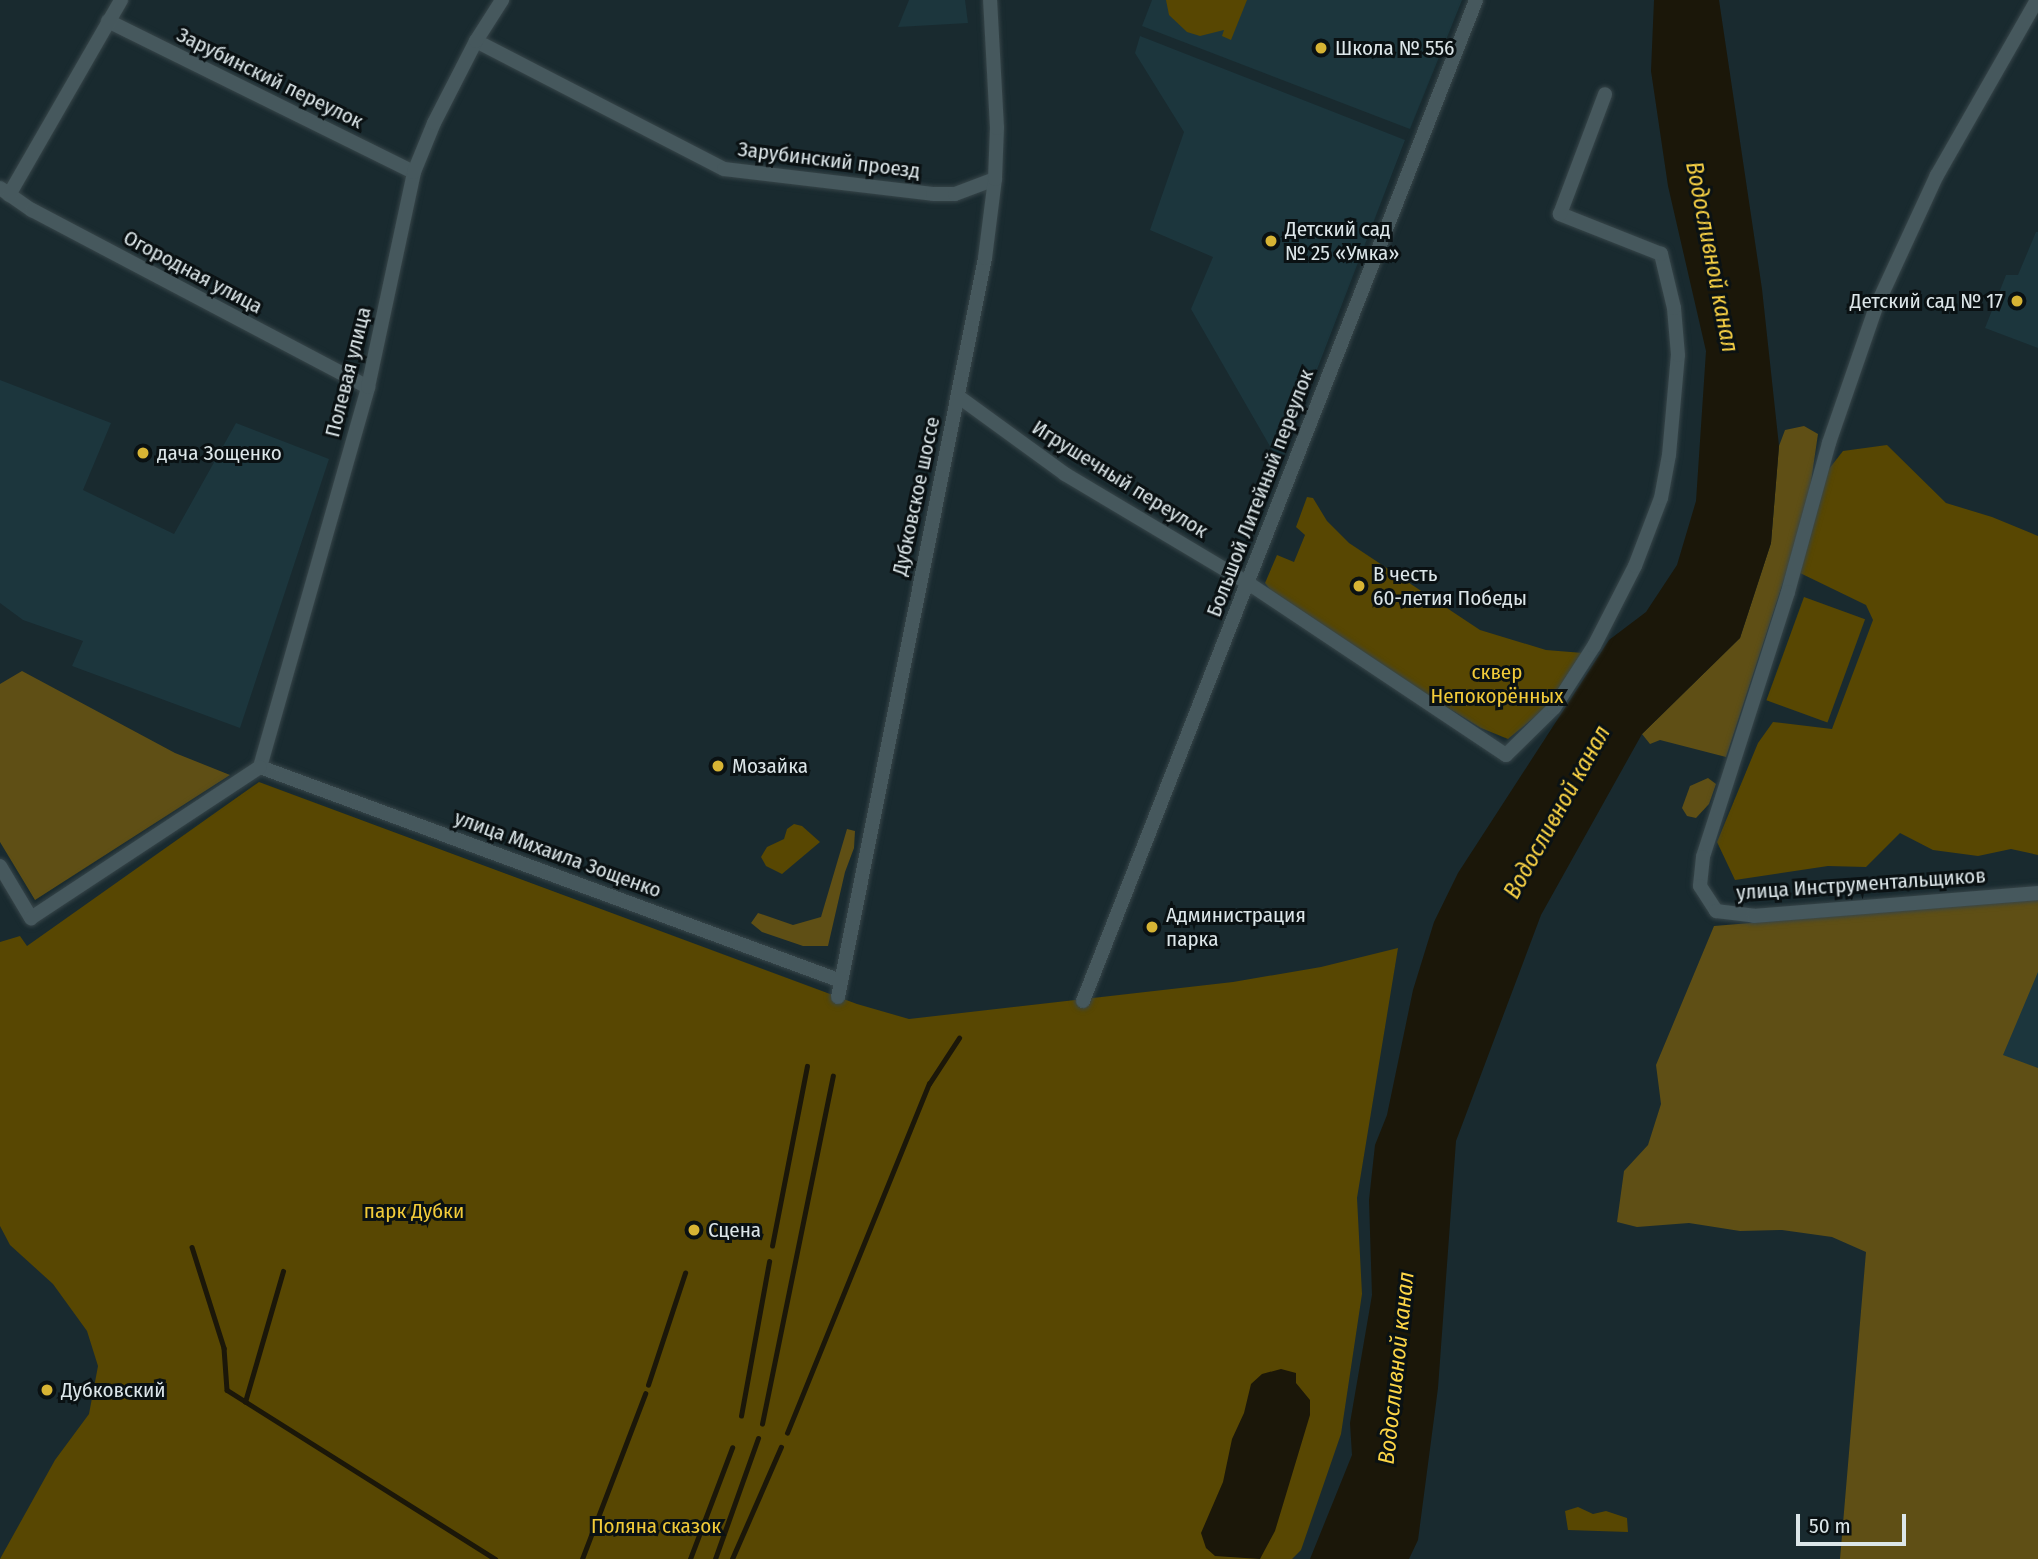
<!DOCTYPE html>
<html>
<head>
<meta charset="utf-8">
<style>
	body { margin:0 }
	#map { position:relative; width:2038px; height:1559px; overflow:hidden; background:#192a2f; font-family:"Fira Sans Condensed",sans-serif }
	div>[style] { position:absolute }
	.built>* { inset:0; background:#1c363d }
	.green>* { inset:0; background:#584702; transform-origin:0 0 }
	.forest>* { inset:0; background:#5f4f15 }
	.water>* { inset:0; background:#1b1709 }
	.stream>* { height:4.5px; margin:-2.25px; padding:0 2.25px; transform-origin:2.25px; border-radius:2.25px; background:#1b1709 }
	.roads { filter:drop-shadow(0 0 2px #374549) drop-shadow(0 0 2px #374549) }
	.street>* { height:14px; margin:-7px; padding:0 7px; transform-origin:7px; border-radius:7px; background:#46585d }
	.dots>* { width:19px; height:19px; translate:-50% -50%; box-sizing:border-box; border:4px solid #0a1113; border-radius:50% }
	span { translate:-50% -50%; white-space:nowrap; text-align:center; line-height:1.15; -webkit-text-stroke:6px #0a1113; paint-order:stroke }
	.poi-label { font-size:21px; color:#dce6e9 }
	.left { translate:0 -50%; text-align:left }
	.right { translate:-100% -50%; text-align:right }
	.street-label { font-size:21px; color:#dce6e9 }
	.park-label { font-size:21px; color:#f2cb39 }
	.water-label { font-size:23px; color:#fcd546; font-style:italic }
	.scale { position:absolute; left:1796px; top:1514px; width:110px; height:32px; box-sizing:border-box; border:4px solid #dce6e9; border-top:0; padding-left:9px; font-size:21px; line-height:24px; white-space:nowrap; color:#dce6e9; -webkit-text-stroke:5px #0a1113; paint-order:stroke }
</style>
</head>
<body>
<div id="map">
	<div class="built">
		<div style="clip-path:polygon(909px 0,965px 0,968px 23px,898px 27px)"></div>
		<div style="clip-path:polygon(1152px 0,1462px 0,1410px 129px,1142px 26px)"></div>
		<div style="clip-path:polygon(1140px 36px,1405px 140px,1283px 458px,1275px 455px,1191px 309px,1213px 257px,1150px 230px,1184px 132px,1135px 53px)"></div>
		<div style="clip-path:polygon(2036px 232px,2038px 232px,2038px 348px,1985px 328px,2006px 275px,2018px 275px)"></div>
		<div style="clip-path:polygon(0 380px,111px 423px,83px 490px,174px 534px,236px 423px,329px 459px,240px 728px,72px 666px,83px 641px,23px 620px,0 603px)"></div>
		<div style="clip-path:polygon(2038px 939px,2038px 1081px,1988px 1060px)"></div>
	</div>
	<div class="green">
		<div style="clip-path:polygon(1166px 0,1247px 0,1231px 40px,1222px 36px,1224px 30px,1200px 36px,1187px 32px,1169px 15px)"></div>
		<div style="clip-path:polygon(1887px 445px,1946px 503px,1992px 517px,2038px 536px,2038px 855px,2011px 849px,1978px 856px,1933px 850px,1900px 833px,1866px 867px,1828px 866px,1735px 880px,1717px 842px,1758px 743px,1773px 722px,1832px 729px,1873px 620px,1866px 605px,1800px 573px,1825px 474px,1843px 451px)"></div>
		<div style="clip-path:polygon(1307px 497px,1313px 498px,1327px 521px,1349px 543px,1480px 630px,1546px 650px,1583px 653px,1547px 707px,1508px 739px,1481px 728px,1375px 663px,1273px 593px,1265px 583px,1277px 555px,1294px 562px,1305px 535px,1296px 527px)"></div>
		<div style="left:1804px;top:597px;width:65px;height:110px;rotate:20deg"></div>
		<div style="clip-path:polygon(259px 782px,857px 1004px,909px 1019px,1233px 982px,1321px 967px,1398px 948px,1357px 1198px,1362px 1294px,1341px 1434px,1301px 1550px,1292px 1559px,0 1559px,55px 1460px,89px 1414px,98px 1366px,87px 1331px,53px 1284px,10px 1245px,0 1226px,0 942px,20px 936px,27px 946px)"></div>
		<div style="clip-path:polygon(794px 824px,802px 826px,820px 842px,782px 874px,766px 866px,761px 857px,767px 847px,784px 839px,787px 829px)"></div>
		<div style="clip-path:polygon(1578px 1507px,1593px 1514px,1606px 1511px,1627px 1518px,1628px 1532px,1568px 1530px,1565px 1511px)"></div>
	</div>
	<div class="forest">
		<div style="clip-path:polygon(1804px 426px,1818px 434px,1807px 509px,1726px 757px,1660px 740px,1650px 744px,1642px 734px,1740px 638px,1771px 543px,1779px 446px,1785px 430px)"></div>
		<div style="clip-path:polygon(22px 671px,175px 753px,230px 775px,35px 900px,0 842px,0 684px)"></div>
		<div style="clip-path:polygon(1708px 778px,1716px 784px,1709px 804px,1696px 818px,1687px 816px,1682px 808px,1690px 786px)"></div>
		<div style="clip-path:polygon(847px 829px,855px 831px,854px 848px,845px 872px,828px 946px,803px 946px,762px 932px,751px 923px,758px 913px,793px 925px,821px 917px)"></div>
		<div style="clip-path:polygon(2038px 899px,2038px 972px,2003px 1055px,2038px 1068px,2038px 1559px,1840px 1559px,1866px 1252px,1832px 1237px,1782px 1230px,1740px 1231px,1689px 1223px,1637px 1227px,1617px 1222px,1624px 1171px,1648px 1145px,1661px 1104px,1656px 1065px,1714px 926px)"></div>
	</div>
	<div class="water">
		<div style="clip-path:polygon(1654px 0,1719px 0,1762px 289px,1779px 446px,1771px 543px,1740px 638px,1642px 734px,1541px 915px,1456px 1141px,1438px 1388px,1418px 1540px,1409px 1559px,1310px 1559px,1352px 1455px,1350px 1423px,1372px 1295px,1369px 1200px,1375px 1145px,1387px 1115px,1413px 990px,1434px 922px,1458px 873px,1609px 640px,1646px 612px,1677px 565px,1696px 501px,1706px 351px,1668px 186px,1651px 71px)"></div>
		<div style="clip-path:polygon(1281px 1369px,1296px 1373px,1296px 1383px,1310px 1400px,1310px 1415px,1275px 1531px,1260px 1559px,1215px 1556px,1206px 1548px,1201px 1533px,1223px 1482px,1232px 1439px,1244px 1413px,1251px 1384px,1262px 1374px)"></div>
	</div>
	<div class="stream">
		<div style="left:772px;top:1246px;width:183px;rotate:-79deg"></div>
		<div style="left:192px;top:1247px;width:106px;rotate:72.4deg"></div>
		<div style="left:224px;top:1348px;width:42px;rotate:85.9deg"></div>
		<div style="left:227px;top:1390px;width:317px;rotate:32.2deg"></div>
		<div style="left:648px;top:1385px;width:118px;rotate:-71.7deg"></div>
		<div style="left:245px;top:1402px;width:136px;rotate:-73.8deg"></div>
		<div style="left:741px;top:1416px;width:157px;rotate:-79.7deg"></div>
		<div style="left:762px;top:1424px;width:355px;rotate:-78.5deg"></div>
		<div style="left:787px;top:1433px;width:377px;rotate:-67.9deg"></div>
		<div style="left:929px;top:1084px;width:55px;rotate:-56.9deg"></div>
		<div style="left:582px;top:1559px;width:177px;rotate:-69.1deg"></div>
		<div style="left:690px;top:1559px;width:119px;rotate:-69.3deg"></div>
		<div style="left:715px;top:1559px;width:128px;rotate:-70.4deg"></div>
		<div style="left:732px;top:1559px;width:122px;rotate:-66.4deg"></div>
	</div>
	<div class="roads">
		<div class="street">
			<div style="left:2037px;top:0;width:202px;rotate:119.7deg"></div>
			<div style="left:1937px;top:175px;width:145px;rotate:114.8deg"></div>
			<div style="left:1876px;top:307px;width:144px;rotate:109.1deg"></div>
			<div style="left:1829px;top:443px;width:155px;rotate:105.4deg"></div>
			<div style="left:1788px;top:592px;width:278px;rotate:107.8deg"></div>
			<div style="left:1703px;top:857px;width:29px;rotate:96deg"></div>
			<div style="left:1700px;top:886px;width:30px;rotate:57deg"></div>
			<div style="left:1716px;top:911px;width:38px;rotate:7deg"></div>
			<div style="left:1754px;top:916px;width:285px;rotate:-4.6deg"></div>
			<div style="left:108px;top:21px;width:341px;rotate:26.3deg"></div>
			<div style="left:476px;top:41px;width:279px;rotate:27.3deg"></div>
			<div style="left:724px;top:169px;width:210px;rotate:6.8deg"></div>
			<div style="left:933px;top:194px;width:22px"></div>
			<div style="left:955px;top:194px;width:43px;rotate:-20.6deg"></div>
			<div style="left:0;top:188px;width:39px;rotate:35deg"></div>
			<div style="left:32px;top:210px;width:380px;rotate:27.8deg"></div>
			<div style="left:9px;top:195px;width:225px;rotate:-60.1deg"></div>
			<div style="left:959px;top:397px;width:131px;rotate:36deg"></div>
			<div style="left:1065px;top:474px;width:213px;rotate:30.8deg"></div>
			<div style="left:1248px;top:583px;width:310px;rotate:33.7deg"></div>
			<div style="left:1506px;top:755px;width:67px;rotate:-44.4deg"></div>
			<div style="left:1554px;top:708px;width:74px;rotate:-57.2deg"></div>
			<div style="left:1594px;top:646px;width:90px;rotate:-62.9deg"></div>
			<div style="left:1635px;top:566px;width:73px;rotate:-69.1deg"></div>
			<div style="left:1661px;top:498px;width:44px;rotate:-79.5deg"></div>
			<div style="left:1669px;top:455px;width:100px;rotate:-84.9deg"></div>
			<div style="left:1678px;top:355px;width:47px;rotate:-94.9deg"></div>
			<div style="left:1674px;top:308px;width:56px;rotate:-103.5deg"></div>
			<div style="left:1661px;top:254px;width:109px;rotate:-158.4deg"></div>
			<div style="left:1560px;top:214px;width:128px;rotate:-69.4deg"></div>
			<div style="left:260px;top:767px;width:395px;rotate:-74.1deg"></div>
			<div style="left:368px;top:387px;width:220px;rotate:-77.9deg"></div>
			<div style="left:414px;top:172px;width:53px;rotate:-67.8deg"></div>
			<div style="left:434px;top:123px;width:92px;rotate:-62.9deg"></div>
			<div style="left:476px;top:41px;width:49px;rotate:-57.6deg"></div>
			<div style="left:260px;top:767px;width:619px;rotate:20.22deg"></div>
			<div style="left:0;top:866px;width:61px;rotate:59.2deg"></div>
			<div style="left:31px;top:918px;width:274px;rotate:-33.4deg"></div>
			<div style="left:838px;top:997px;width:753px;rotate:-78.75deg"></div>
			<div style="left:985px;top:258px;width:80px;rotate:-82.8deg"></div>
			<div style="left:995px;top:179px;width:51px;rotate:-87.8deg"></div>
			<div style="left:997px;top:128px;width:128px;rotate:-93.1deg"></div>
			<div style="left:1083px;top:1001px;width:1075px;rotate:-68.56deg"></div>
		</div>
	</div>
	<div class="dots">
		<div style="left:1321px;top:48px;background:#d7b434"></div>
		<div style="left:1271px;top:241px;background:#d7b434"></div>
		<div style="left:2017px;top:301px;background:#d7b434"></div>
		<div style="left:143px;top:453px;background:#d7b434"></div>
		<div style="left:1359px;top:586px;background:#d7b434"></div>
		<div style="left:718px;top:766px;background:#d7b434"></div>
		<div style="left:1152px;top:927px;background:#d7b434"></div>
		<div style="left:694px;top:1230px;background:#d7b434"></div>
		<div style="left:47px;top:1390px;background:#d7b434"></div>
	</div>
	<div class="poi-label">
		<span class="left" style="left:1335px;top:48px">Школа № 556</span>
		<span class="left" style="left:1285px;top:241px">Детский сад<br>№ 25 «Умка»</span>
		<span class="right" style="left:2003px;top:301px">Детский сад № 17</span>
		<span class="left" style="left:157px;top:453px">дача Зощенко</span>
		<span class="left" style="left:1373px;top:586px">В честь<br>60-летия Победы</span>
		<span class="left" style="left:732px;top:766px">Мозайка</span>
		<span class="left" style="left:1166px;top:927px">Администрация<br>парка</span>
		<span class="left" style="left:708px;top:1230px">Сцена</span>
		<span class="left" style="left:61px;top:1390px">Дубковский</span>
	</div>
	<div class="street-label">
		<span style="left:270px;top:78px;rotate:26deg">Зарубинский переулок</span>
		<span style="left:829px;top:160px;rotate:7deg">Зарубинский проезд</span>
		<span style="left:193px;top:272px;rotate:28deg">Огородная улица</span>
		<span style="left:348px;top:372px;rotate:-76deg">Полевая улица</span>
		<span style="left:1120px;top:479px;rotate:32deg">Игрушечный переулок</span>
		<span style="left:1260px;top:493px;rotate:-69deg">Большой Литейный переулок</span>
		<span style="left:916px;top:496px;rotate:-78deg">Дубковское шоссе</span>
		<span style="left:558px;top:854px;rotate:20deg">улица Михаила Зощенко</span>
		<span style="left:1861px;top:884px;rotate:-4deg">улица Инструментальщиков</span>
	</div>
	<div class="park-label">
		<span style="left:1497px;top:684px">сквер<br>Непокорённых</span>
		<span style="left:414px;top:1211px">парк Дубки</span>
		<span style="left:656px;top:1526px">Поляна сказок</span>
	</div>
	<div class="water-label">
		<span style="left:1712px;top:257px;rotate:79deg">Водосливной канал</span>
		<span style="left:1557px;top:812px;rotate:-61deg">Водосливной канал</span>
		<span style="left:1396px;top:1368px;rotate:-84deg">Водосливной канал</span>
	</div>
	<div class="scale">50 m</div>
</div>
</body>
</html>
